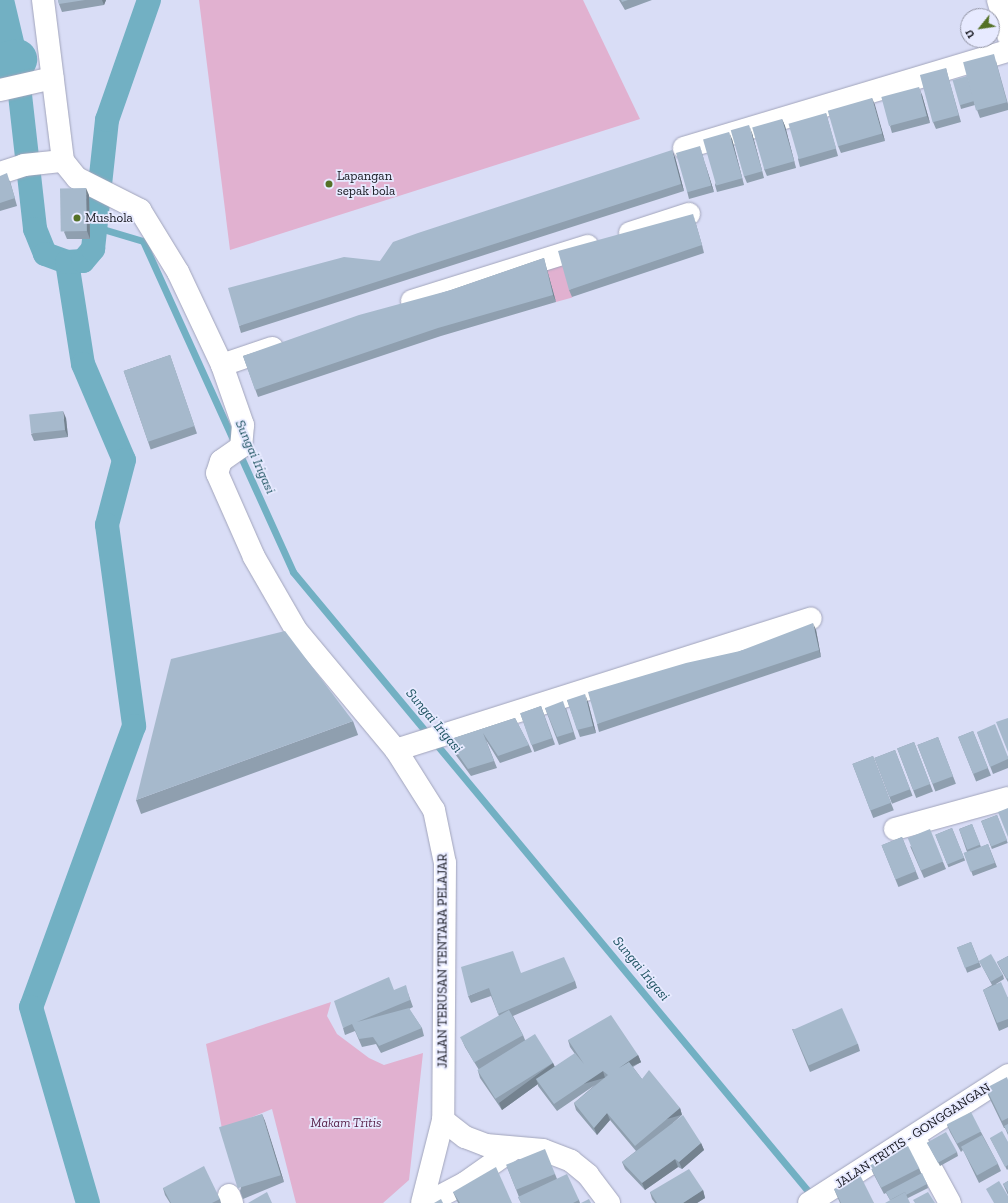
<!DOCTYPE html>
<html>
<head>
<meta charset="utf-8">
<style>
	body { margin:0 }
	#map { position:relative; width:1008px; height:1203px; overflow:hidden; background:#d9ddf6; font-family:"Zilla Slab",serif }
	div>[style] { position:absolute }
	.green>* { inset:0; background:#e1b1d0; transform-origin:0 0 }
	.stream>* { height:7px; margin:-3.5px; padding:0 3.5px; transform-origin:3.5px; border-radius:3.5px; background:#72b0c3 }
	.canal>* { height:24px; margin:-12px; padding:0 12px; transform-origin:12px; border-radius:12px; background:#72b0c3 }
	.river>* { height:41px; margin:-20.5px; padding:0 20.5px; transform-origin:20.5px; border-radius:20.5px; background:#72b0c3 }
	.roads { filter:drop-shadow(0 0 1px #a1a4bb) drop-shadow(0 0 1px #a1a4bb) }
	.street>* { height:22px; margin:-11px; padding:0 11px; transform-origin:11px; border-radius:11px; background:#fff }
	.wall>* { inset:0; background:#8f9faf; transform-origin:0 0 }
	.shaded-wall>* { inset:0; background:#74828f; transform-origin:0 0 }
	.building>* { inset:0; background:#a6b9cc; transform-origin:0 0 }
	.dots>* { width:11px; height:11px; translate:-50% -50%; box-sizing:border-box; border:2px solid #e7eaff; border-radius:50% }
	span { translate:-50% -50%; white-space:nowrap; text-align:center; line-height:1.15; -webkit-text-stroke:3.5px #e7eaff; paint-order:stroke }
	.poi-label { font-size:13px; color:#14151d }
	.left { translate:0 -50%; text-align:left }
	.street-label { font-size:13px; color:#14151d }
	.park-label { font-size:13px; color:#551c45; font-style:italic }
	.water-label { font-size:14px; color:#194f5d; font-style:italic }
	.north { position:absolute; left:960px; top:8px; width:40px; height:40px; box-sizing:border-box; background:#e7eaff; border:1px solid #9395a5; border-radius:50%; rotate:240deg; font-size:11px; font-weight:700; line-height:16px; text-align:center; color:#14151d }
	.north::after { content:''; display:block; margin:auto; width:14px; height:18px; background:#547126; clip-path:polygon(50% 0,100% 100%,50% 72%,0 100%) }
</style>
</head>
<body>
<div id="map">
	<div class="green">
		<div style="clip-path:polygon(199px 0,583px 0,640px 119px,230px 250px)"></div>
		<div style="left:561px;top:258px;width:41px;height:17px;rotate:74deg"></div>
		<div style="clip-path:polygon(331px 1002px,327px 1016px,337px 1034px,369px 1058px,384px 1065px,423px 1053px,409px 1180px,383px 1203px,296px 1203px,272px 1109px,222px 1129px,206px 1044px)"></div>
	</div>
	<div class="stream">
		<div style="left:96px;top:227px;width:49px;rotate:16.6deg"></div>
		<div style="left:143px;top:241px;width:363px;rotate:65.6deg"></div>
		<div style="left:293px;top:572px;width:813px;rotate:50.24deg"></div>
	</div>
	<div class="canal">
		<div style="left:2px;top:0;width:61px;rotate:76.7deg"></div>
		<div style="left:16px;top:59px;width:171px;rotate:83.6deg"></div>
		<div style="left:35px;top:229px;width:27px;rotate:68deg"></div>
		<div style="left:45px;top:254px;width:23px;rotate:20deg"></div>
		<div style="left:67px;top:262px;width:103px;rotate:81.1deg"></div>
		<div style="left:83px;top:364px;width:104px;rotate:66.9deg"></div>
		<div style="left:124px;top:460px;width:67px;rotate:104.7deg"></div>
		<div style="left:107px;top:525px;width:203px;rotate:82.3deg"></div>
		<div style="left:134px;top:726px;width:299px;rotate:110.1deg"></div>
		<div style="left:31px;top:1007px;width:204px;rotate:73.8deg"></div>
		<div style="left:67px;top:262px;width:16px;rotate:-4deg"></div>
		<div style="left:83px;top:261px;width:16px;rotate:-50deg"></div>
		<div style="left:93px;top:249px;width:130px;rotate:-83.8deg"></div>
		<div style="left:107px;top:120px;width:127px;rotate:-70.7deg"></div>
	</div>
	<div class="river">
		<div style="left:0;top:64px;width:17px;rotate:-17deg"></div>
	</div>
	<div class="roads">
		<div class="street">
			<div style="left:43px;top:0;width:162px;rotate:82.9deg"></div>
			<div style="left:63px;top:161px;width:22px;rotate:51deg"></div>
			<div style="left:77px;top:178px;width:71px;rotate:26.9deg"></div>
			<div style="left:140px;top:210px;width:73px;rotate:58.5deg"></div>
			<div style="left:178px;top:272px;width:103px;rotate:64.7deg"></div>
			<div style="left:222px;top:365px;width:64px;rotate:70.7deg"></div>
			<div style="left:243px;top:425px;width:22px;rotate:95deg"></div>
			<div style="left:241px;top:447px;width:24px;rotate:145deg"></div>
			<div style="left:221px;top:461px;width:13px;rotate:108deg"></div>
			<div style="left:217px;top:473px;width:92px;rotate:66.2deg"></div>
			<div style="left:254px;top:557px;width:84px;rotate:60.1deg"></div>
			<div style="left:296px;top:630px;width:156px;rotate:50.2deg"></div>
			<div style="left:396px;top:750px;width:71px;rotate:57.7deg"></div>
			<div style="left:434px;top:810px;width:54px;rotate:78.3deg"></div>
			<div style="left:445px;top:863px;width:257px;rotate:90.4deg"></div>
			<div style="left:443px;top:1120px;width:28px;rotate:38deg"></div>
			<div style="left:465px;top:1137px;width:22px;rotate:21deg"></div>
			<div style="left:486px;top:1145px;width:57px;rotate:5deg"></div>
			<div style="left:543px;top:1150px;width:30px;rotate:21deg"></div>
			<div style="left:571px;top:1161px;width:22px;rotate:39deg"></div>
			<div style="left:588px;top:1175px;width:35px;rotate:53deg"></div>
			<div style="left:998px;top:0;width:37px;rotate:74deg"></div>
			<div style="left:0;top:90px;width:54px;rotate:-12.8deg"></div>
			<div style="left:684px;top:148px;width:338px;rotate:-16.7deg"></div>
			<div style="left:0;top:173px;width:25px;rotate:-18deg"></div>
			<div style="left:24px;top:165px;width:39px;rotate:-6deg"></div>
			<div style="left:630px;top:233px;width:62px;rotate:-17.9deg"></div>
			<div style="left:412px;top:301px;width:184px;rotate:-17.4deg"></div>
			<div style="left:222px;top:365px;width:53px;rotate:-18.8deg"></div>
			<div style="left:396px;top:750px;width:435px;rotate:-17.6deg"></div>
			<div style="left:895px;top:829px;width:117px;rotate:-15.3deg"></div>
			<div style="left:914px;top:1137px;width:75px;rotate:61.4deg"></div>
			<div style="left:229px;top:1195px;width:9px;rotate:69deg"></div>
			<div style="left:422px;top:1203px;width:86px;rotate:-75.8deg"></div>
			<div style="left:427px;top:1203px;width:43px;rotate:-27.8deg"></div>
			<div style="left:465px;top:1183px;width:59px;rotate:-35.3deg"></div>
			<div style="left:809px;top:1203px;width:237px;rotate:-32.7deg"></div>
		</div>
	</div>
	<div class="wall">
		<div style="clip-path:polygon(58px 0,106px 0,104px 5px,62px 12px,59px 4px)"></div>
		<div style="clip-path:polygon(619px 0,652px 0,625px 10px)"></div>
		<div style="clip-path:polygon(996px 61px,1008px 104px,1008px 110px,980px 118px,977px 110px)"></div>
		<div style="clip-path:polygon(946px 68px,948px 76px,961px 122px,936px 129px,933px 122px)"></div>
		<div style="clip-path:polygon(967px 76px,975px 105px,961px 109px,960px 105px)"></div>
		<div style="clip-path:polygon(922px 95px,930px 123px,892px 133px,890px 126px)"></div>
		<div style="clip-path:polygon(872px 98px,885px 141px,841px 153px,838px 146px)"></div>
		<div style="clip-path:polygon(826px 113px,828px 120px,838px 156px,800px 167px,798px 159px)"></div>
		<div style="clip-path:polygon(782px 119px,785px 126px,796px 168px,767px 176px,764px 169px)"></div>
		<div style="clip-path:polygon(752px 133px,764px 178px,747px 183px,744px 176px)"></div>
		<div style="clip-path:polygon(732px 139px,744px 185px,717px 192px,715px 185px)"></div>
		<div style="clip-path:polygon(702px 154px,714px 192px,689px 199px,687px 191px)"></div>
		<div style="clip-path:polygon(675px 157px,684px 191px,241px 333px,239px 326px,380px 261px)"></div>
		<div style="clip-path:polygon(0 176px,10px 181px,17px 206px,0 211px)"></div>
		<div style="clip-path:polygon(89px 195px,90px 239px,67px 239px,64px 232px)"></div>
		<div style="clip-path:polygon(695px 222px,704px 253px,572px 297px,569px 290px)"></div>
		<div style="clip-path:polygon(544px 258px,546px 266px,556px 302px,441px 336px,258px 397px,243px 356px,451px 290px)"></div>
		<div style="left:170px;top:355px;width:83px;height:49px;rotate:71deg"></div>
		<div style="clip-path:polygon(66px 418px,68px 437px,34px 441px,31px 434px)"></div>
		<div style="clip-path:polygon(816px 630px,821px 657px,599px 732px,597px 724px,740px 651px)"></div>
		<div style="clip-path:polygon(567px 700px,588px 702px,596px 733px,580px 737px)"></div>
		<div style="left:541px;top:706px;width:41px;height:22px;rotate:70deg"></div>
		<div style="clip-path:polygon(545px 708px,566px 708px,576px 739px,559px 745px)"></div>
		<div style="clip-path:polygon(515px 718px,529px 745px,532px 752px,500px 763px,486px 740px,497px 768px,471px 776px,450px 747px,448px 740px)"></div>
		<div style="left:353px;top:721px;width:15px;height:231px;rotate:70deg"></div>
		<div style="left:973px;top:731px;width:48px;height:16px;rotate:68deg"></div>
		<div style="clip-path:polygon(977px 732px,1008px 757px,1008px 768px,993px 774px)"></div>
		<div style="left:938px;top:737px;width:50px;height:22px;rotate:69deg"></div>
		<div style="left:914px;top:742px;width:53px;height:18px;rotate:69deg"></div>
		<div style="left:895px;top:750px;width:49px;height:22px;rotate:69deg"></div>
		<div style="left:873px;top:756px;width:58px;height:22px;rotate:69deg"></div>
		<div style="left:997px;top:815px;width:30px;height:17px;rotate:69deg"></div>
		<div style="clip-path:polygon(972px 824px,981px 847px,988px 844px,997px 867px,973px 876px,964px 853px,967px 852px,959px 829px)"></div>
		<div style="left:952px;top:828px;width:35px;height:18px;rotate:68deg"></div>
		<div style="left:902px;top:837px;width:45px;height:22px;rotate:68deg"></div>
		<div style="clip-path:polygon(910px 846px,943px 862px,946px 869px,924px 878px)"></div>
		<div style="left:971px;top:942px;width:27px;height:15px;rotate:68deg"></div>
		<div style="clip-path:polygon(1008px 956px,1008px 982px,999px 966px,997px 962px)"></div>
		<div style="clip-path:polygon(979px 961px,1003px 975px,1004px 979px,996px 984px,1008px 998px,1008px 1027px,999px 1031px,983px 990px,992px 985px,981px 964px)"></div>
		<div style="clip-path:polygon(521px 973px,575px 981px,577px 988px,513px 1016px,523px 1035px,525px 1040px,553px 1063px,555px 1067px,575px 1054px,570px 1047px,568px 1040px,638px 1055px,641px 1062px,633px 1067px,642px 1079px,680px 1108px,682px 1115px,673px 1123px,701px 1143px,704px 1150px,682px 1169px,678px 1167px,645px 1190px,625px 1169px,622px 1162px,636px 1151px,610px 1120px,597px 1135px,576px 1110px,574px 1103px,595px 1085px,557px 1111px,538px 1086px,538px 1084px,502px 1110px,480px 1078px,478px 1071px,479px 1070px,465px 1047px,462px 1040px,499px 1016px,491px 996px,471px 1003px,468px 996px)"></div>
		<div style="clip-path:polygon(394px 990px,408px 993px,413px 1007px,409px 1009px,422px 1028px,424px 1036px,381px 1053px,376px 1044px,362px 1047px,355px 1031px,345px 1035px,343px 1028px)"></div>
		<div style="clip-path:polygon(792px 1029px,858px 1044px,860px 1051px,810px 1072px)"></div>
		<div style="clip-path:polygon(1008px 1080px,1008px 1135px,1005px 1128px,1004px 1128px,988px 1095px,986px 1088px)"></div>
		<div style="clip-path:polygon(262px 1114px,284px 1182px,243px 1199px,240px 1191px)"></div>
		<div style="clip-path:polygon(947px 1125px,981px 1132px,998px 1164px,1001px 1171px,979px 1183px,963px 1150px,961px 1152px,950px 1132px)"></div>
		<div style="clip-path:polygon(990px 1138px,1008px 1142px,1008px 1169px,1007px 1170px)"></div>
		<div style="clip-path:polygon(927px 1143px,957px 1152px,958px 1156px,940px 1166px,929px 1146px)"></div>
		<div style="clip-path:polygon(870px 1166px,919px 1168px,921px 1173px,927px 1184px,928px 1188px,908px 1198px,890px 1200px,886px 1193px,884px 1194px,873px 1173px)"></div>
		<div style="clip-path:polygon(507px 1167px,555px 1174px,557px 1179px,579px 1200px,580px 1203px,521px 1203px,518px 1197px,519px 1197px)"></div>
		<div style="clip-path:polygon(1008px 1181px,1008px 1195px,1003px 1184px)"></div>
		<div style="clip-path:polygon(163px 1188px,220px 1199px,221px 1203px,170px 1203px,165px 1195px)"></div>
		<div style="clip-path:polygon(834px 1189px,874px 1203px,840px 1203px)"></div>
		<div style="clip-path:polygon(703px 1190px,705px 1198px,697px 1203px,655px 1203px,652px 1199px,650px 1192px)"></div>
		<div style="clip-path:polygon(453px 1192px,512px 1203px,458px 1203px)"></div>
	</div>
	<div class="shaded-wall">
		<div style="clip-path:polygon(102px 0,106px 0,104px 5px)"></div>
		<div style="clip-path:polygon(919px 87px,922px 95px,930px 123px,927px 116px)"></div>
		<div style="clip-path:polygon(872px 98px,875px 105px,885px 141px,882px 134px)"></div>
		<div style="clip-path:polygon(782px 119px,785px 126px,796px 168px)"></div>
		<div style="clip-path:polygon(749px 125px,752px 133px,764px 178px,762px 171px)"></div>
		<div style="clip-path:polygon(729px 132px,732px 139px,744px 185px,742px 178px)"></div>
		<div style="clip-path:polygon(700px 146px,702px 154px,714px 192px,711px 185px)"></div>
		<div style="clip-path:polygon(672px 150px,675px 157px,684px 191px,681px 184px)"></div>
		<div style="clip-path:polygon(86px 188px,89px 195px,90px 239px,87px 231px)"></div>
		<div style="clip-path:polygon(693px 214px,695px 222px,704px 253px,702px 245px)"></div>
		<div style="clip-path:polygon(544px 258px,546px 266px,556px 302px,553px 295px)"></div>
		<div style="clip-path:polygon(63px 411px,66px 418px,68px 437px,65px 430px)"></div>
		<div style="clip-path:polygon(813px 623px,816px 630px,821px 657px,819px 650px)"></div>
		<div style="clip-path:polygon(585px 694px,588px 702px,596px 733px,593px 726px)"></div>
		<div style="left:638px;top:1055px;width:8px;height:23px;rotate:67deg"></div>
		<div style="clip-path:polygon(553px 1063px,556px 1070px,536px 1079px,538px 1084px,502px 1110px,499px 1103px)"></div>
		<div style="left:603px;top:1071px;width:7px;height:59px;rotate:74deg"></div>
		<div style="left:680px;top:1108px;width:7px;height:59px;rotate:74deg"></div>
		<div style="clip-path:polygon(607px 1113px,610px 1120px,597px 1135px,594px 1128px)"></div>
		<div style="clip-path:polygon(262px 1114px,265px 1121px,284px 1182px,281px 1175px)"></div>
		<div style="clip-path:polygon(701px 1143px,704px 1150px,682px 1169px,679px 1162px)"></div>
		<div style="clip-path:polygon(675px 1159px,678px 1167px,645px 1190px,642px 1183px)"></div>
		<div style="clip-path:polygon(703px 1190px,705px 1198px,697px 1203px,683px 1203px)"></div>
	</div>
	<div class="building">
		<div style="clip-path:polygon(58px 0,85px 0,59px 4px)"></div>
		<div style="clip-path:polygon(621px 0,628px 0,622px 2px)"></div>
		<div style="left:994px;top:54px;width:50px;height:32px;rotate:75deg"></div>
		<div style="left:946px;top:68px;width:49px;height:27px;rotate:75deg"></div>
		<div style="left:967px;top:76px;width:26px;height:15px;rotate:74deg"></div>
		<div style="left:919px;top:87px;width:30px;height:39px;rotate:75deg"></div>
		<div style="left:872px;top:98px;width:37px;height:46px;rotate:74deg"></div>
		<div style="left:826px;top:113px;width:37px;height:39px;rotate:74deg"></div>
		<div style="left:782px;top:119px;width:44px;height:31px;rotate:74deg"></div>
		<div style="left:749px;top:125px;width:48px;height:19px;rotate:74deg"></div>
		<div style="left:729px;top:132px;width:48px;height:27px;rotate:74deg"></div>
		<div style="left:700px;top:146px;width:41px;height:25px;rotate:74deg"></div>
		<div style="clip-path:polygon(672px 150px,681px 184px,239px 326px,228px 288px,344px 257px,380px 261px,393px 242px,418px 233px)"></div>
		<div style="clip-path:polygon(7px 173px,15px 198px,0 203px,0 176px)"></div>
		<div style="left:86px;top:188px;width:43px;height:26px;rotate:89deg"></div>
		<div style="clip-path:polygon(693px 214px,702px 245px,569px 290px,558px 251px)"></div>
		<div style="clip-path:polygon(544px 258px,553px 295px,438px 328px,255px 390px,243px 356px,359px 315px,451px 290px)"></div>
		<div style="left:170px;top:355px;width:75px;height:49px;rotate:71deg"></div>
		<div style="left:63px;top:411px;width:19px;height:34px;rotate:84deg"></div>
		<div style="clip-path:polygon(813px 623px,819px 650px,597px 724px,588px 692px,686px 663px,740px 651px)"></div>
		<div style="clip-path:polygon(285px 631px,353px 721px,136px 800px,171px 659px)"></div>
		<div style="clip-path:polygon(585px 694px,593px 726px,577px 730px,567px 700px)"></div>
		<div style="clip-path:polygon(563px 701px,573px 732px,557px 737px,545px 708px)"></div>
		<div style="left:541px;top:706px;width:34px;height:22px;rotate:71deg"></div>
		<div style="clip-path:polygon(515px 718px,529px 745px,498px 756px,483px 733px,494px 761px,468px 769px,448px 740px)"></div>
		<div style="clip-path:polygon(1008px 718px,1008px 752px,996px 722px)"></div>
		<div style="clip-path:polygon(995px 724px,1008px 757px,1008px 759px,990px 767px,977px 732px)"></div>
		<div style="left:973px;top:731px;width:40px;height:16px;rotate:68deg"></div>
		<div style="left:938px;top:737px;width:42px;height:22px;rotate:69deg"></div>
		<div style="left:914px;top:742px;width:45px;height:18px;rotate:69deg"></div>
		<div style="left:895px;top:750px;width:42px;height:22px;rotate:69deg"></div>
		<div style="left:873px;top:756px;width:50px;height:22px;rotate:69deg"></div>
		<div style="clip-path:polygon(1008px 808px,1008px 837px,998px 812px)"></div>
		<div style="left:997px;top:815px;width:27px;height:17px;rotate:68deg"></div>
		<div style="left:972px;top:824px;width:22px;height:14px;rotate:68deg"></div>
		<div style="left:952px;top:828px;width:32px;height:18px;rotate:68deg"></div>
		<div style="left:930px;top:829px;width:35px;height:24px;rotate:68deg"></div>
		<div style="left:902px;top:837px;width:37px;height:22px;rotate:68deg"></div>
		<div style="left:988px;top:844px;width:20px;height:26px;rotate:70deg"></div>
		<div style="left:971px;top:942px;width:22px;height:15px;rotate:69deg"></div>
		<div style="clip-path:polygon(513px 951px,521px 973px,564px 957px,575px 981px,498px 1014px,489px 988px,468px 996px,461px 967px)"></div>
		<div style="left:991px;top:954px;width:24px;height:14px;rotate:60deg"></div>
		<div style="clip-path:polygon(1008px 956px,1008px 978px,1007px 979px,997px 962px)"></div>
		<div style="clip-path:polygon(389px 977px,394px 990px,406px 985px,410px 1000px,357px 1022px,409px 1008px,422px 1028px,379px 1046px,373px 1037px,359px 1039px,352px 1024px,343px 1028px,334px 1001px)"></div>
		<div style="clip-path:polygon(1001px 982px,1008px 998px,1008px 1019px,997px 1023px,983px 990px)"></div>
		<div style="left:842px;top:1008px;width:39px;height:54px;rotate:66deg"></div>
		<div style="left:509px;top:1010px;width:29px;height:56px;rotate:61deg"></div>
		<div style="clip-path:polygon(611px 1015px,638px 1055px,619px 1068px,629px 1062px,642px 1079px,649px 1070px,680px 1108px,635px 1146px,607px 1113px,594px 1128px,574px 1103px,608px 1075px,603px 1071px,554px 1104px,536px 1079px,575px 1053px,584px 1064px,568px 1040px)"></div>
		<div style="left:535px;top:1034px;width:34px;height:68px;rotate:58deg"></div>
		<div style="clip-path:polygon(1007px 1077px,1008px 1080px,1008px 1118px,1002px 1121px,986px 1088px)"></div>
		<div style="left:971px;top:1112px;width:22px;height:27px;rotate:63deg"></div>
		<div style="left:262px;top:1114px;width:64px;height:45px;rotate:73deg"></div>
		<div style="clip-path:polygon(683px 1115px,701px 1143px,679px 1162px,675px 1159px,642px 1183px,622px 1162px)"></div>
		<div style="clip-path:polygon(1008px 1124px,1008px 1133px,1004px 1126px)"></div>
		<div style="clip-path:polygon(1002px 1131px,1008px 1142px,1008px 1165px,1005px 1167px,990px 1138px)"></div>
		<div style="left:946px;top:1132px;width:23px;height:22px;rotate:61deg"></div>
		<div style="left:982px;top:1135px;width:33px;height:24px;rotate:61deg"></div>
		<div style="left:908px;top:1146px;width:25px;height:43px;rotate:63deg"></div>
		<div style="left:545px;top:1149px;width:27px;height:42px;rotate:68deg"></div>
		<div style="clip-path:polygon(204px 1166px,220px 1199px,212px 1203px,171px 1203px,163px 1188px)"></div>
		<div style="clip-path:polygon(496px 1167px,512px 1203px,460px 1203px,453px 1192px)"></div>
		<div style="clip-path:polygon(689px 1169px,703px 1190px,683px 1203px,657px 1203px,650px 1192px)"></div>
		<div style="clip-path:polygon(922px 1173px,927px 1184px,906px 1195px,905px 1192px,890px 1200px,886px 1192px)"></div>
		<div style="clip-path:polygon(567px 1174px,579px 1200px,573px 1203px,521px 1203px,518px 1197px)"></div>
		<div style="clip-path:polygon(860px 1175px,874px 1203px,841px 1203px,834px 1189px)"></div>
		<div style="clip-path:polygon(999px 1181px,1008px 1196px,1008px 1203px,994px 1203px,986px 1189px)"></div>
		<div style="clip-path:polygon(1008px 1181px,1008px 1192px,1003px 1184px)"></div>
		<div style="clip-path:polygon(267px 1192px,272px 1203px,248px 1203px)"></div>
		<div style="clip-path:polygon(905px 1192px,910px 1203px,885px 1203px)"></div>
		<div style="clip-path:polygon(928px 1192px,935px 1203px,915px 1203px,913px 1200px)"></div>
		<div style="clip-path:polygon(441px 1199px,443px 1203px,434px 1203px)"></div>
		<div style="clip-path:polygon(589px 1199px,591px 1203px,581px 1203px)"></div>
	</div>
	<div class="dots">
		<div style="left:329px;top:184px;background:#547126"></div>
		<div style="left:77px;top:218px;background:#547126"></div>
	</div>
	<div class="poi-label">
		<span class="left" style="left:337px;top:184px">Lapangan<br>sepak bola</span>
		<span class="left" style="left:85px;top:218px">Mushola</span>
	</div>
	<div class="street-label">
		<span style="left:443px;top:961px;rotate:-90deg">JALAN TERUSAN TENTARA PELAJAR</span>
		<span style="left:913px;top:1136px;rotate:-33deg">JALAN TRITIS - GONGGANGAN</span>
	</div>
	<div class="park-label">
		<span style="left:346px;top:1123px">Makam Tritis</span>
	</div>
	<div class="water-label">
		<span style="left:255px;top:457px;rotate:66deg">Sungai Irigasi</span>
		<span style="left:434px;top:721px;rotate:50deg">Sungai Irigasi</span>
		<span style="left:641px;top:969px;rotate:50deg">Sungai Irigasi</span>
	</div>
	<div class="north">U</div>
</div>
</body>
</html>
